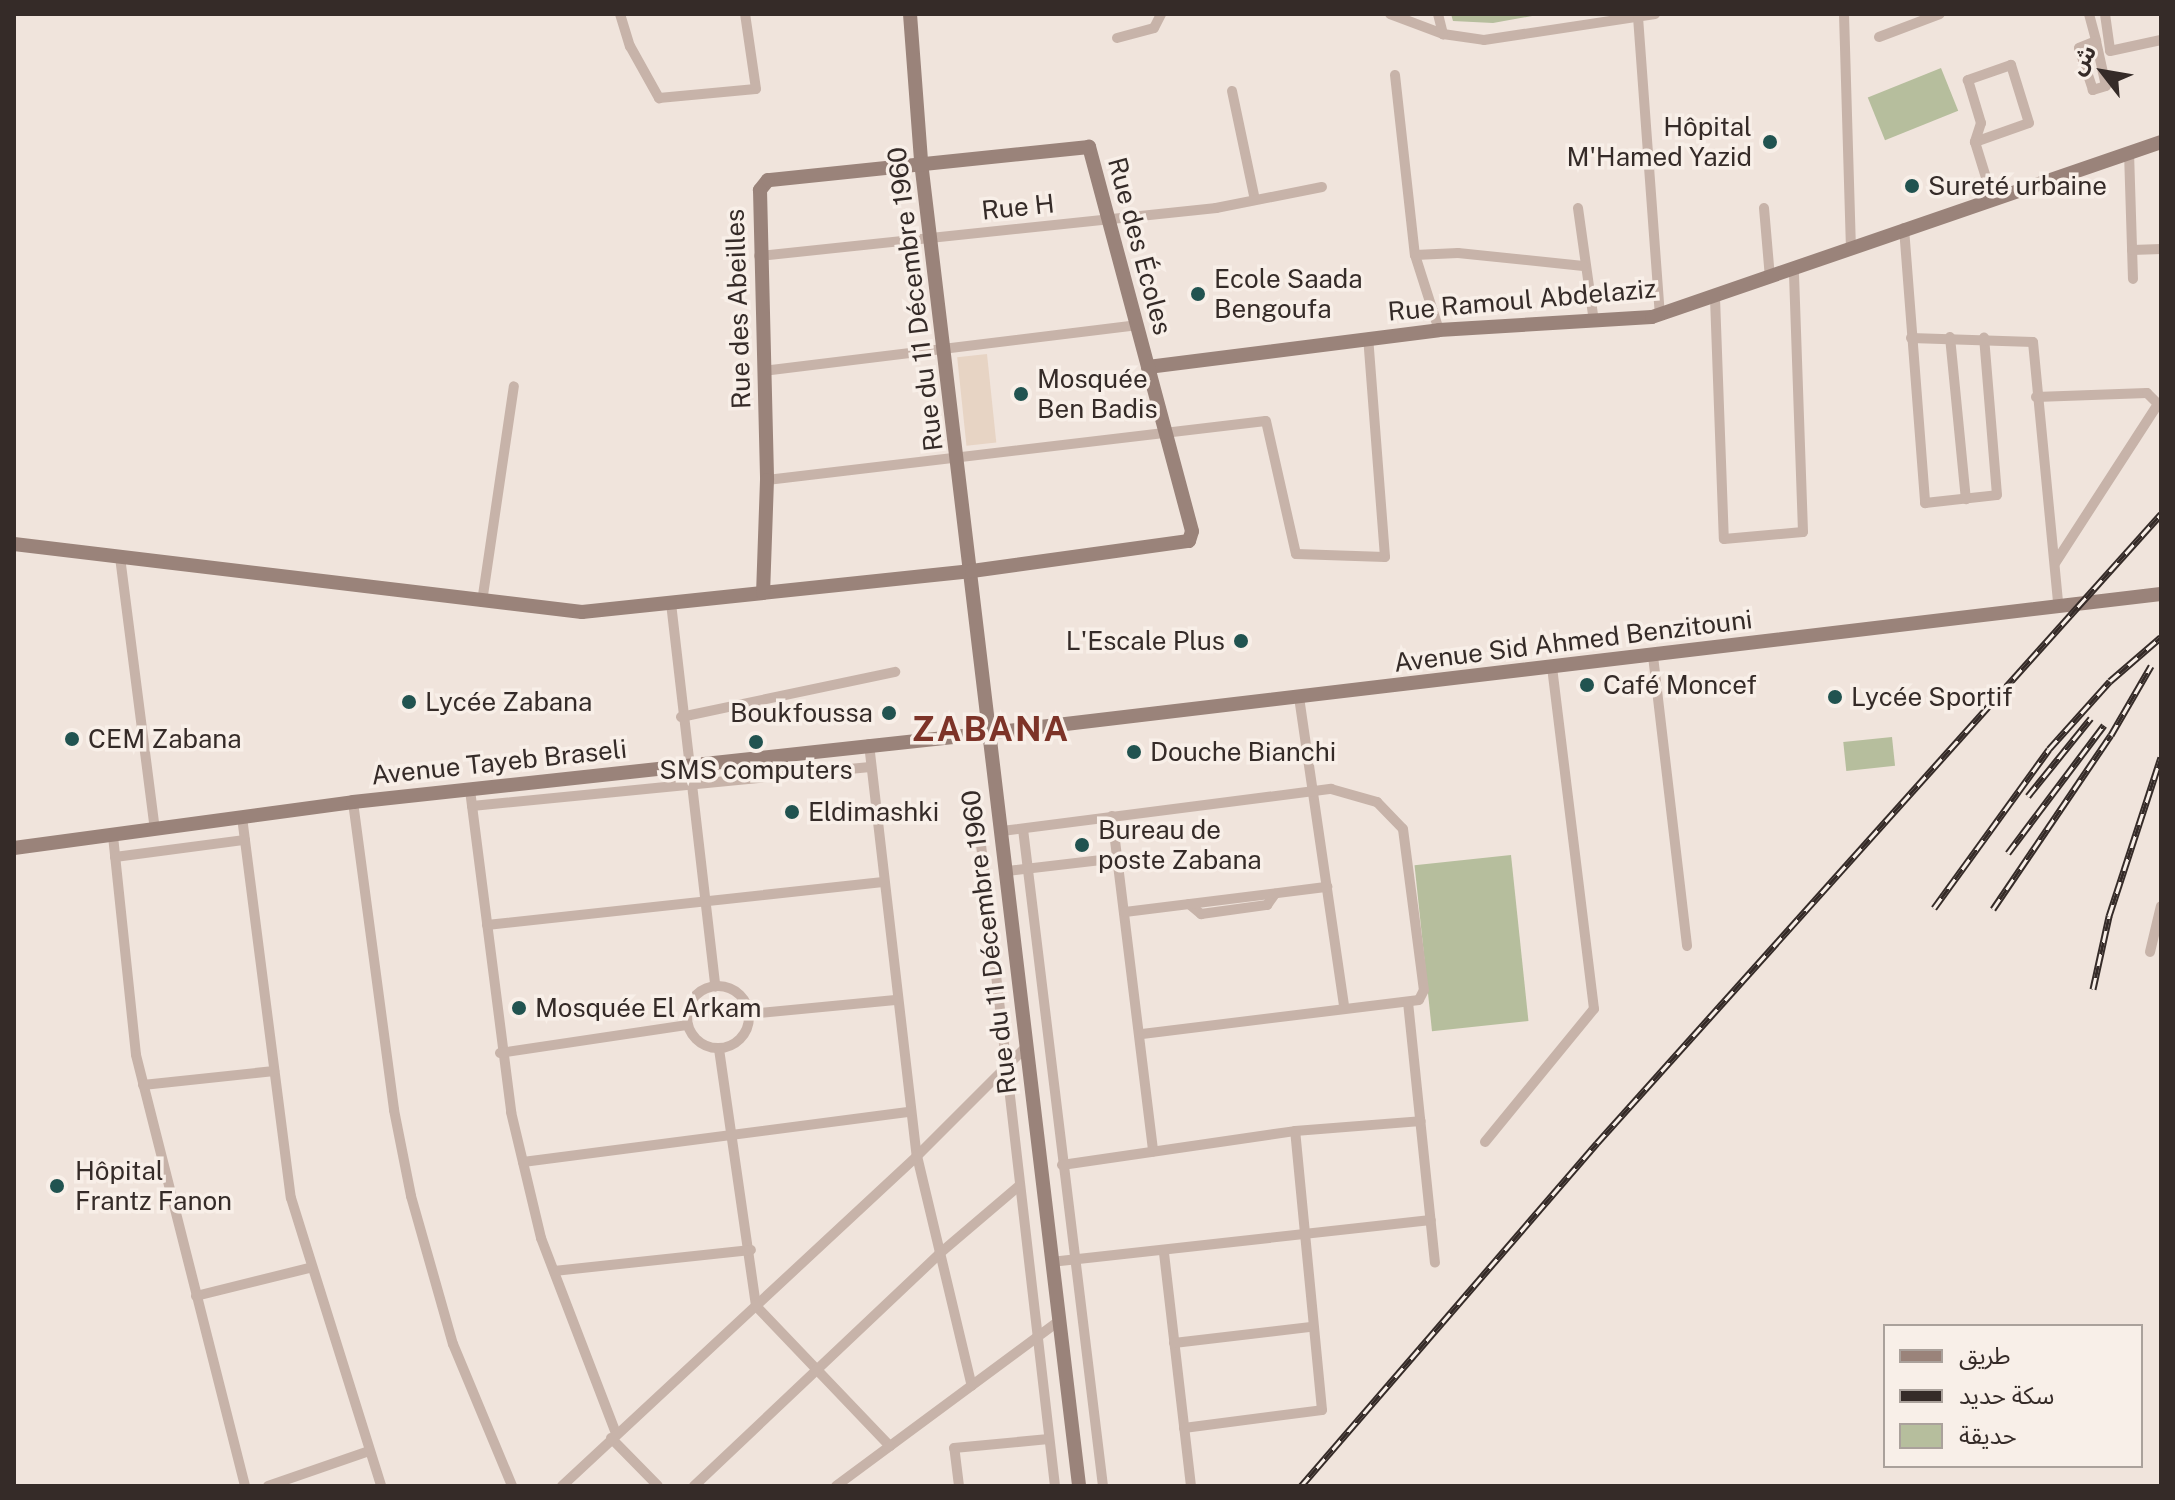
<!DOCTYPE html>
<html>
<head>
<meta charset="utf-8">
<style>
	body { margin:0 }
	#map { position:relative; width:2175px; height:1500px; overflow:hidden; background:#f0e4dc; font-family:"Public Sans","Noto Sans Arabic",sans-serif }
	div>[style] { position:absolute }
	.green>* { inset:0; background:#b6be9d; transform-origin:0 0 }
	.plaza>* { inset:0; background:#e7d4c4; transform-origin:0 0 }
	.street>* { height:10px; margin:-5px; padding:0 5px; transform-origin:5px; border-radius:5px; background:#c7b3a9 }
	.street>.ring { margin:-5px; padding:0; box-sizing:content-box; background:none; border:10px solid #c7b3a9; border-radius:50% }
	.secondary>* { height:14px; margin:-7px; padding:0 7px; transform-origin:7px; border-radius:7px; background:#9a837a }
	.rail>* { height:7px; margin-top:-3.5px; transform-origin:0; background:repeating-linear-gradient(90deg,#f8efe8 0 12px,#352b28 0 24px); box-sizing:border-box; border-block:2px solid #352b28 }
	.dots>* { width:22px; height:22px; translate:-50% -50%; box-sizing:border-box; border:4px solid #f8efe8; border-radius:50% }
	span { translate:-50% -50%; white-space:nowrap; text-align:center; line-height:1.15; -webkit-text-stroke:7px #f8efe8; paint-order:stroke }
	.poi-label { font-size:26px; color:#352b28 }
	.right { translate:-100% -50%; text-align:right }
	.left { translate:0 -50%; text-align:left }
	.street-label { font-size:26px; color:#352b28 }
	.district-label { font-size:34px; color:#7d3328; font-weight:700; letter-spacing:2px }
	.frame { position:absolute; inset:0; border:16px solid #352b28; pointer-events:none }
	.legend { position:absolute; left:1883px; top:1324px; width:260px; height:144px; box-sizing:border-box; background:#f8efe8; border:2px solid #aaa19b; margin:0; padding:10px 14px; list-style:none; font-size:24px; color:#352b28 }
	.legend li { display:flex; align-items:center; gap:16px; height:40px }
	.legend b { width:40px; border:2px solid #aaa19b }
	.north { position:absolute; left:2063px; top:32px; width:80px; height:80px; -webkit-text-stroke:6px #f8efe8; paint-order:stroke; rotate:301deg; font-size:22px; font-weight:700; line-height:32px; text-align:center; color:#352b28 }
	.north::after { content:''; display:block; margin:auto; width:28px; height:36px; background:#352b28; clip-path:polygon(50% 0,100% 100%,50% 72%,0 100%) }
</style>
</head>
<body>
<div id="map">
	<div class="green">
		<div style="clip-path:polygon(1451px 14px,1543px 14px,1493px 23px,1453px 21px)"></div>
		<div style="left:1941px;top:68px;width:46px;height:79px;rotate:68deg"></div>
		<div style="left:1892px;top:737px;width:29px;height:49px;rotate:84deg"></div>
		<div style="left:1511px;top:855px;width:167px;height:97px;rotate:84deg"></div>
	</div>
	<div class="plaza">
		<div style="left:987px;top:354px;width:89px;height:30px;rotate:84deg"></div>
	</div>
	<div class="street">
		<div style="left:620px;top:14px;width:34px;rotate:73deg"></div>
		<div style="left:630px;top:46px;width:60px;rotate:60.9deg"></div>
		<div style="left:659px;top:98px;width:97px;rotate:-5.3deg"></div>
		<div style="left:756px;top:89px;width:76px;rotate:-98.3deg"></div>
		<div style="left:1390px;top:14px;width:57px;rotate:20.7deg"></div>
		<div style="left:1443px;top:34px;width:41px;rotate:8.3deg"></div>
		<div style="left:1484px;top:40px;width:173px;rotate:-8.6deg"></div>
		<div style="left:1438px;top:14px;width:21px;rotate:76deg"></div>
		<div style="left:1844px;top:14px;width:234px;rotate:88.3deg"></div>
		<div style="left:2089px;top:14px;width:28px;rotate:75deg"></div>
		<div style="left:2096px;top:41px;width:46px;rotate:77.5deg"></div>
		<div style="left:2106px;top:86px;width:14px;rotate:163deg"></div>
		<div style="left:2093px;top:90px;width:44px;rotate:-108.4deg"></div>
		<div style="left:2079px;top:48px;width:18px;rotate:-22deg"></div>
		<div style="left:2105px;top:14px;width:37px;rotate:82deg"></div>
		<div style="left:2110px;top:51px;width:52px;rotate:-12.2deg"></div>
		<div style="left:1638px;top:17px;width:299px;rotate:85.8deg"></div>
		<div style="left:1879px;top:37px;width:65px;rotate:-20.7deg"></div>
		<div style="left:1117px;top:38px;width:38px;rotate:-15deg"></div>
		<div style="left:1154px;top:28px;width:16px;rotate:-63deg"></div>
		<div style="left:1395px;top:75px;width:181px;rotate:83.7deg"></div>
		<div style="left:1415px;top:255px;width:79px;rotate:72.3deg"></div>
		<div style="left:1232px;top:91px;width:111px;rotate:78.1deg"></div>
		<div style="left:1975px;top:142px;width:57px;rotate:-19.4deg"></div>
		<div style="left:2029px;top:123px;width:61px;rotate:-107.2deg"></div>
		<div style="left:2011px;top:65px;width:46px;rotate:160.8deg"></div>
		<div style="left:1968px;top:80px;width:45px;rotate:73.2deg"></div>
		<div style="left:1981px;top:123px;width:20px;rotate:108deg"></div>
		<div style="left:1975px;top:142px;width:61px;rotate:72.8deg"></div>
		<div style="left:2129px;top:152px;width:127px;rotate:88.2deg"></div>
		<div style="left:1578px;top:208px;width:115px;rotate:82deg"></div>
		<div style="left:1764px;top:208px;width:70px;rotate:85.1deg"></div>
		<div style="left:1904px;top:228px;width:276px;rotate:85.6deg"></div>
		<div style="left:1925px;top:503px;width:72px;rotate:-6.3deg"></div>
		<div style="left:1997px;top:495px;width:158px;rotate:-94.7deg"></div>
		<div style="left:2132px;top:250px;width:29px;rotate:-2deg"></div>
		<div style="left:1415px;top:255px;width:43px;rotate:-2.7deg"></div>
		<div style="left:1458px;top:253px;width:126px;rotate:5.9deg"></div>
		<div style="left:759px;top:256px;width:460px;rotate:-6deg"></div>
		<div style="left:1216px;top:208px;width:108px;rotate:-11.2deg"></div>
		<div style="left:1715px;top:298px;width:241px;rotate:87.9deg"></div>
		<div style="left:1724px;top:539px;width:79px;rotate:-5.1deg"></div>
		<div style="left:1803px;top:532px;width:261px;rotate:-92deg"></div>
		<div style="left:1950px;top:337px;width:163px;rotate:84.4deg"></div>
		<div style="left:1911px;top:338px;width:122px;rotate:1.9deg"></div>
		<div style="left:2033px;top:342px;width:263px;rotate:84.5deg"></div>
		<div style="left:763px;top:371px;width:376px;rotate:-7deg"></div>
		<div style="left:2036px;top:397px;width:111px;rotate:-2.1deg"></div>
		<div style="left:2147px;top:393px;width:16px;rotate:45deg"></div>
		<div style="left:2158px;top:404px;width:189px;rotate:122.9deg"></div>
		<div style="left:767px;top:480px;width:502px;rotate:-6.74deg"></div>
		<div style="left:1266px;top:421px;width:136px;rotate:77.3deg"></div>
		<div style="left:1296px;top:554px;width:89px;rotate:1.9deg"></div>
		<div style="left:1385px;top:557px;width:220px;rotate:-94.4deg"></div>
		<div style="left:120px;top:557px;width:275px;rotate:82.7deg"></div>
		<div style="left:482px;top:602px;width:218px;rotate:-81.6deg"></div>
		<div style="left:671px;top:603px;width:386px;rotate:83.4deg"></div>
		<div style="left:1653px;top:656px;width:292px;rotate:83.3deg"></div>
		<div style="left:1299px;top:697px;width:313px;rotate:81.7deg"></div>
		<div style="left:681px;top:717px;width:219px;rotate:-11.9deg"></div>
		<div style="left:869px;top:744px;width:415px;rotate:83.4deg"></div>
		<div style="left:917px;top:1156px;width:236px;rotate:76.6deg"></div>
		<div style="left:470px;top:790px;width:325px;rotate:82.7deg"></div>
		<div style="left:511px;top:1112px;width:130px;rotate:76.6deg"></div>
		<div style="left:541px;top:1238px;width:209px;rotate:69deg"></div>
		<div style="left:353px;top:802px;width:311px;rotate:82.4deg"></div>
		<div style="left:394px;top:1110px;width:88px;rotate:78.8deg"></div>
		<div style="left:411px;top:1196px;width:154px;rotate:74.2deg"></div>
		<div style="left:453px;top:1344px;width:154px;rotate:67.4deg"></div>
		<div style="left:472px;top:806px;width:400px;rotate:-5.6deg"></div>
		<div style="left:1112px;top:816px;width:338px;rotate:83deg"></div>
		<div style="left:242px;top:817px;width:384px;rotate:82.7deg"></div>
		<div style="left:291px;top:1198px;width:302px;rotate:72.6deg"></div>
		<div style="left:1023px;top:829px;width:662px;rotate:83.06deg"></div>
		<div style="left:1002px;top:831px;width:332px;rotate:-7.3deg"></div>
		<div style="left:1331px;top:789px;width:48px;rotate:15.8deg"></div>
		<div style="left:1377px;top:802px;width:37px;rotate:46deg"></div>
		<div style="left:1403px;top:829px;width:162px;rotate:82.6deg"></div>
		<div style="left:1424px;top:990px;width:11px;rotate:117deg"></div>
		<div style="left:1419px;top:1000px;width:279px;rotate:173deg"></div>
		<div style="left:113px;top:836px;width:220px;rotate:84deg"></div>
		<div style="left:136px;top:1055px;width:445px;rotate:75.8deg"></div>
		<div style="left:980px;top:836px;width:654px;rotate:83.42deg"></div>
		<div style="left:115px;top:857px;width:131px;rotate:-7.5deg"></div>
		<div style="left:1007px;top:871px;width:112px;rotate:-6.7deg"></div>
		<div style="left:1189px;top:904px;width:16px;rotate:40deg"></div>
		<div style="left:1201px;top:914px;width:67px;rotate:-7.8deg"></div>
		<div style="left:1267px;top:905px;width:14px;rotate:-54deg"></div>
		<div style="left:1125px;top:912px;width:204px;rotate:-7.1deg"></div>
		<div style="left:487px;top:925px;width:396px;rotate:-6.2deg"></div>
		<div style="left:2150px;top:952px;width:47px;rotate:-76.6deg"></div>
		<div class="ring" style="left:687px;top:986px;width:52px;height:52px"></div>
		<div style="left:1408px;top:1002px;width:262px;rotate:84.1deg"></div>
		<div style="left:749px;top:1014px;width:147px;rotate:-5.5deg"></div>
		<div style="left:719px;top:1049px;width:260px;rotate:81.8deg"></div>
		<div style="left:756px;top:1306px;width:194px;rotate:46.3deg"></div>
		<div style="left:500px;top:1053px;width:190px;rotate:-8.5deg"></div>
		<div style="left:143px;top:1085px;width:132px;rotate:-6.1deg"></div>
		<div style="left:1485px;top:1142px;width:172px;rotate:-50.7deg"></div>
		<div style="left:1594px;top:1009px;width:346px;rotate:-97deg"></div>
		<div style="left:523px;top:1162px;width:390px;rotate:-7.4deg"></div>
		<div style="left:1062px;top:1165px;width:235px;rotate:-8.3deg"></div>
		<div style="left:1295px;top:1131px;width:126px;rotate:-4.5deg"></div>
		<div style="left:1164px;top:1253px;width:235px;rotate:83.4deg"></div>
		<div style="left:1051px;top:1262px;width:382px;rotate:-6.3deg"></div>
		<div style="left:554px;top:1271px;width:198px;rotate:-6.1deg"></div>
		<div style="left:196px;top:1296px;width:116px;rotate:-13.9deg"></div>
		<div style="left:1174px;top:1343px;width:138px;rotate:-6.7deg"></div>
		<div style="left:1184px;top:1428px;width:139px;rotate:-7.4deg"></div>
		<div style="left:1322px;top:1410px;width:280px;rotate:-95.5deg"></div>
		<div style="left:611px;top:1438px;width:67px;rotate:45.6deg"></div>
		<div style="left:268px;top:1486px;width:107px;rotate:-19.1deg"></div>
		<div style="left:562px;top:1486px;width:485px;rotate:-42.9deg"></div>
		<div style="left:917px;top:1156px;width:153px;rotate:-45deg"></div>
		<div style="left:694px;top:1486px;width:337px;rotate:-43.4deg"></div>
		<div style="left:939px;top:1254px;width:106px;rotate:-40.4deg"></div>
		<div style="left:836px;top:1486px;width:276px;rotate:-36.5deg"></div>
		<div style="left:959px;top:1486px;width:38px;rotate:-97deg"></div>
		<div style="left:954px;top:1448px;width:95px;rotate:-5.4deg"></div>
	</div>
	<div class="secondary">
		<div style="left:910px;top:14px;width:148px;rotate:85.7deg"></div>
		<div style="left:921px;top:162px;width:1333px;rotate:83.19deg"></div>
		<div style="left:1148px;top:367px;width:293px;rotate:-7.2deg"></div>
		<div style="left:1439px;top:330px;width:213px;rotate:-3.5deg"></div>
		<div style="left:1652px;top:317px;width:538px;rotate:-18.97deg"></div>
		<div style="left:14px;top:544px;width:572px;rotate:6.83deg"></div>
		<div style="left:582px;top:612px;width:392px;rotate:-6deg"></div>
		<div style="left:972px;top:571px;width:219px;rotate:-7.9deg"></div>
		<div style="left:1189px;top:541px;width:10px;rotate:-73deg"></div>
		<div style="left:1192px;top:531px;width:398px;rotate:-105deg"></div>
		<div style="left:1089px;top:147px;width:323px;rotate:174.1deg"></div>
		<div style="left:768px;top:180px;width:13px;rotate:129deg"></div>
		<div style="left:760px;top:190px;width:290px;rotate:88.6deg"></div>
		<div style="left:767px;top:480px;width:113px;rotate:92deg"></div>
		<div style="left:14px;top:848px;width:342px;rotate:-7.7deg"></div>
		<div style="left:353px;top:802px;width:641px;rotate:-6.18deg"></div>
		<div style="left:990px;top:733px;width:1179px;rotate:-6.77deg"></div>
	</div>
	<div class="rail">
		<div style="left:2028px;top:796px;width:100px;rotate:-51.1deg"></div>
		<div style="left:2008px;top:853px;width:160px;rotate:-53.1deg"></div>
		<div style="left:1934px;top:908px;width:196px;rotate:-54.1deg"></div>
		<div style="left:2049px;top:749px;width:91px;rotate:-48.1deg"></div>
		<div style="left:2110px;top:681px;width:67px;rotate:-40.8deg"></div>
		<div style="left:1993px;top:909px;width:210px;rotate:-55.9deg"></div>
		<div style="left:2111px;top:735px;width:80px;rotate:-59.9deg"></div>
		<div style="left:2093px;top:989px;width:75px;rotate:-77.6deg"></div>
		<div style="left:2109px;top:916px;width:167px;rotate:-71.9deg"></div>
		<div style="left:1301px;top:1486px;width:453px;rotate:-49.2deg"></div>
		<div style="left:1597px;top:1143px;width:845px;rotate:-48.12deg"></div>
	</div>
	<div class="dots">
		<div style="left:1770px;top:142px;background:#215350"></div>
		<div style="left:1912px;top:186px;background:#215350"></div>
		<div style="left:1198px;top:294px;background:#215350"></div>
		<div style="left:1021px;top:394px;background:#215350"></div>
		<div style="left:1241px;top:641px;background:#215350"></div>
		<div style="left:1587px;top:685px;background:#215350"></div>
		<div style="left:1835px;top:697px;background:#215350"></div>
		<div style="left:409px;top:702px;background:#215350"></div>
		<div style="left:889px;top:713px;background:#215350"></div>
		<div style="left:72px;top:739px;background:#215350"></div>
		<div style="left:756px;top:742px;background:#215350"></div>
		<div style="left:1134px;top:752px;background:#215350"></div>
		<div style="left:792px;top:812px;background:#215350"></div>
		<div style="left:1082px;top:845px;background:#215350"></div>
		<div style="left:519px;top:1008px;background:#215350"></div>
		<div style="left:57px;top:1186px;background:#215350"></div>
	</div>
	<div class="poi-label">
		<span class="right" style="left:1752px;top:142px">Hôpital<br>M'Hamed Yazid</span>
		<span class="left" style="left:1928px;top:186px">Sureté urbaine</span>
		<span class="left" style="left:1214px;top:294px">Ecole Saada<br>Bengoufa</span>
		<span class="left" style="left:1037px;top:394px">Mosquée<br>Ben Badis</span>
		<span class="right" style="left:1225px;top:641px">L'Escale Plus</span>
		<span class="left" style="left:1603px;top:685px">Café Moncef</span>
		<span class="left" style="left:1851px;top:697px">Lycée Sportif</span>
		<span class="left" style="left:425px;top:702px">Lycée Zabana</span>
		<span class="right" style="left:873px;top:713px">Boukfoussa</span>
		<span class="left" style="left:88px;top:739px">CEM Zabana</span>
		<span class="left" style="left:1150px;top:752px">Douche Bianchi</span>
		<span style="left:756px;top:770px">SMS computers</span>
		<span class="left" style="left:808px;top:812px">Eldimashki</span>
		<span class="left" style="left:1098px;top:845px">Bureau de<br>poste Zabana</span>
		<span class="left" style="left:535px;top:1008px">Mosquée El Arkam</span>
		<span class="left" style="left:75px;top:1186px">Hôpital<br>Frantz Fanon</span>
	</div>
	<div class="street-label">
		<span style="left:1018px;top:207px;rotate:-6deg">Rue H</span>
		<span style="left:1140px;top:246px;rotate:75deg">Rue des Écoles</span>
		<span style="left:915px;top:299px;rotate:-97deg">Rue du 11 Décembre 1960</span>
		<span style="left:1522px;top:300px;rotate:-5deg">Rue Ramoul Abdelaziz</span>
		<span style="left:738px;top:309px;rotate:-92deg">Rue des Abeilles</span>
		<span style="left:1573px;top:641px;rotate:-7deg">Avenue Sid Ahmed Benzitouni</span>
		<span style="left:499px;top:762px;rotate:-6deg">Avenue Tayeb Braseli</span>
		<span style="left:989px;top:942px;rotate:-97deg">Rue du 11 Décembre 1960</span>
	</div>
	<div class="district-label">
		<span style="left:991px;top:730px">ZABANA</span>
	</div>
	<div class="frame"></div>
	<ul class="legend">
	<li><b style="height:10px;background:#9a837a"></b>طريق</li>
	<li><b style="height:10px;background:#352b28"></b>سكة حديد</li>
	<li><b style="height:22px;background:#b6be9d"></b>حديقة</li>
	</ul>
	<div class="north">ش</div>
</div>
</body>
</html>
